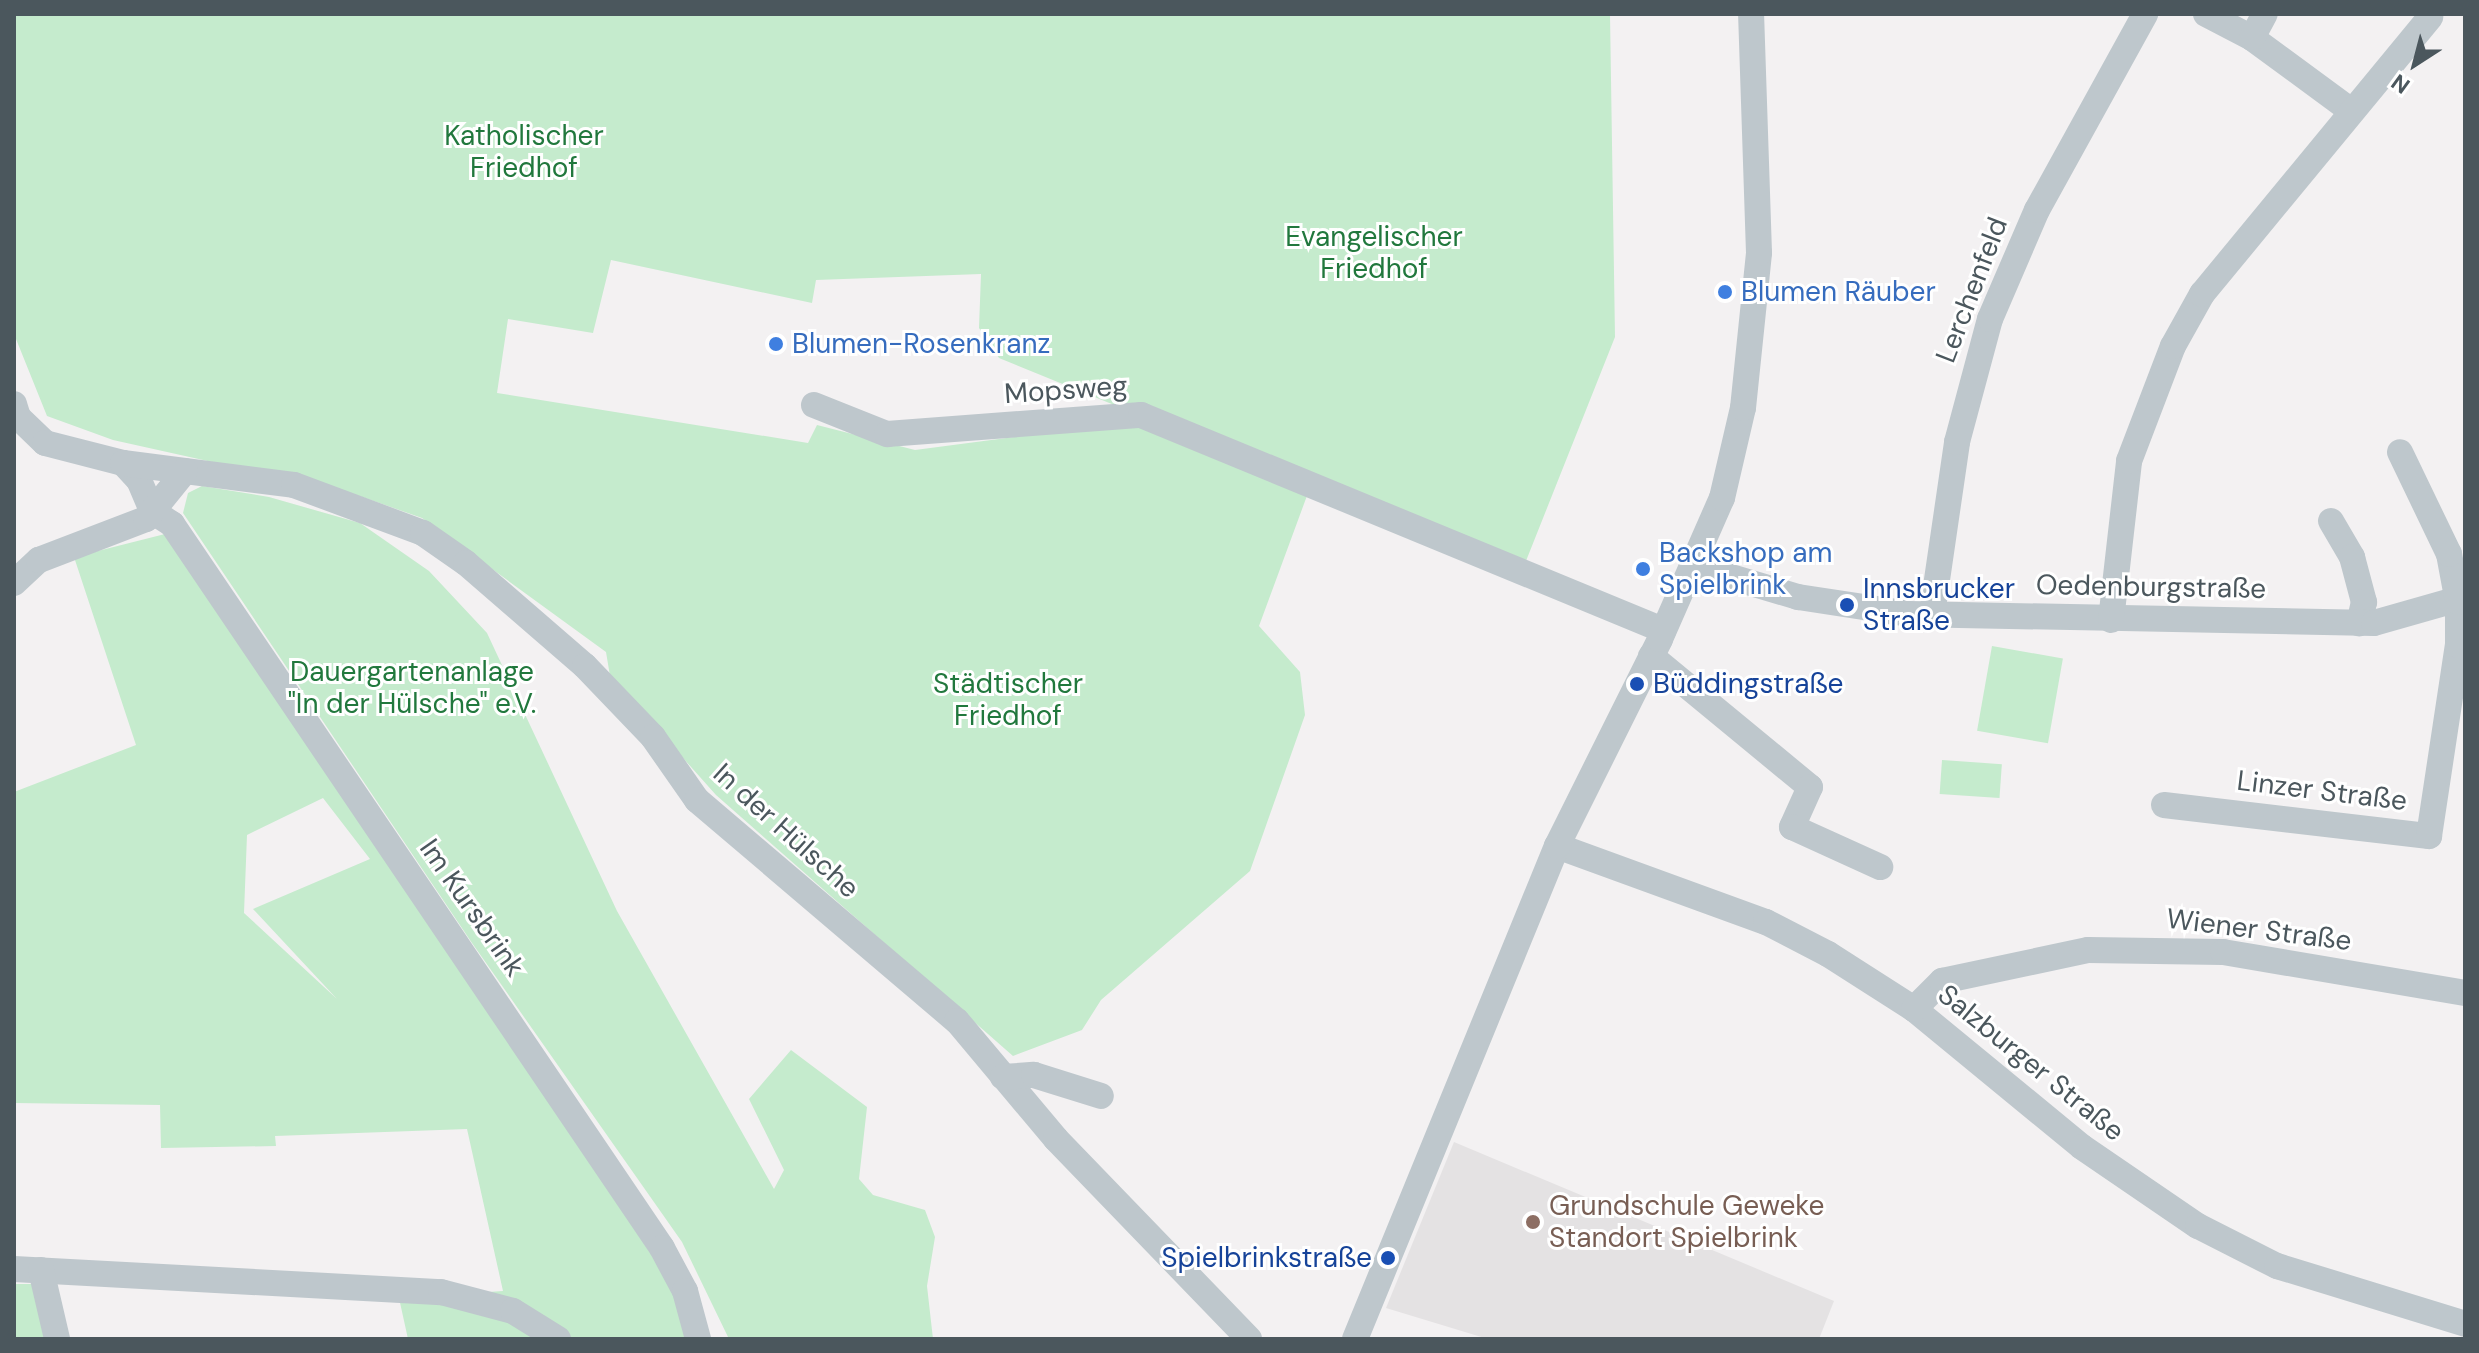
<!DOCTYPE html>
<html>
<head>
<meta charset="utf-8">
<style>
	body { margin:0 }
	#map { position:relative; width:2479px; height:1353px; overflow:hidden; background:#f3f1f2; font-family:"DM Sans",sans-serif }
	div>[style] { position:absolute }
	.education>* { inset:0; background:#e4e2e3 }
	.green>* { inset:0; background:#c5ebcd; transform-origin:0 0 }
	.minor>* { height:26px; margin:-13px; padding:0 13px; transform-origin:13px; border-radius:13px; background:#bec7cc }
	.dots>* { width:22px; height:22px; translate:-50% -50%; box-sizing:border-box; border:4px solid #fff; border-radius:50% }
	span { translate:-50% -50%; white-space:nowrap; text-align:center; line-height:1.15; -webkit-text-stroke:6px #fff; paint-order:stroke }
	.park-label { font-size:28px; color:#21783d }
	.street-label { font-size:28px; color:#4b575d }
	.shop-label { font-size:28px; color:#366cbe }
	.left { translate:0 -50%; text-align:left }
	.transit-label { font-size:28px; color:#164399 }
	.right { translate:-100% -50%; text-align:right }
	.education-label { font-size:28px; color:#785e54 }
	.frame { position:absolute; inset:0; border:16px solid #4b575d; pointer-events:none }
	.north { position:absolute; left:2375px; top:24px; width:80px; height:80px; -webkit-text-stroke:6px #fff; paint-order:stroke; rotate:216deg; font-size:22px; font-weight:700; line-height:32px; text-align:center; color:#4b575d }
	.north::after { content:''; display:block; margin:auto; width:28px; height:36px; background:#4b575d; clip-path:polygon(50% 0,100% 100%,50% 72%,0 100%) }
</style>
</head>
<body>
<div id="map">
	<div class="education">
		<div style="clip-path:polygon(1454px 1142px,1834px 1301px,1819px 1339px,1488px 1339px,1386px 1308px)"></div>
	</div>
	<div class="green">
		<div style="clip-path:polygon(14px 14px,1610px 14px,1615px 337px,1522px 571px,999px 358px,979px 328px,981px 274px,816px 280px,812px 303px,611px 260px,593px 333px,508px 319px,497px 393px,808px 443px,817px 425px,915px 450px,1137px 421px,1308px 493px,1259px 626px,1300px 672px,1305px 715px,1250px 871px,1101px 1000px,1082px 1030px,1013px 1056px,716px 795px,610px 676px,606px 652px,422px 518px,351px 493px,113px 440px,47px 416px,14px 334px)"></div>
		<div style="clip-path:polygon(202px 486px,269px 497px,360px 523px,429px 571px,487px 633px,617px 911px,774px 1189px,784px 1170px,749px 1099px,791px 1050px,867px 1107px,859px 1179px,873px 1195px,925px 1210px,935px 1237px,927px 1286px,933px 1339px,729px 1339px,682px 1242px,472px 943px,183px 513px,188px 493px)"></div>
		<div style="clip-path:polygon(evenodd,169px 533px,480px 981px,679px 1299px,690px 1339px,408px 1339px,399px 1298px,503px 1291px,467px 1129px,275px 1136px,276px 1146px,161px 1148px,160px 1105px,14px 1103px,14px 792px,136px 745px,74px 557px,169px 533px,323px 798px,370px 859px,253px 909px,337px 999px,244px 913px,247px 835px,323px 798px)"></div>
		<div style="left:1992px;top:646px;width:72px;height:86px;rotate:10deg"></div>
		<div style="left:1942px;top:760px;width:60px;height:34px;rotate:4deg"></div>
		<div style="clip-path:polygon(14px 1284px,32px 1284px,46px 1339px,14px 1339px)"></div>
	</div>
	<div class="minor">
		<div style="left:2206px;top:14px;width:52px;rotate:27.6deg"></div>
		<div style="left:2252px;top:38px;width:122px;rotate:36.3deg"></div>
		<div style="left:2252px;top:38px;width:27px;rotate:-62deg"></div>
		<div style="left:14px;top:404px;width:14px;rotate:73deg"></div>
		<div style="left:18px;top:417px;width:37px;rotate:44deg"></div>
		<div style="left:45px;top:443px;width:81px;rotate:14.4deg"></div>
		<div style="left:123px;top:463px;width:23px;rotate:47deg"></div>
		<div style="left:139px;top:480px;width:34px;rotate:67deg"></div>
		<div style="left:152px;top:511px;width:24px;rotate:33deg"></div>
		<div style="left:172px;top:524px;width:874px;rotate:55.91deg"></div>
		<div style="left:662px;top:1248px;width:49px;rotate:61.9deg"></div>
		<div style="left:685px;top:1291px;width:50px;rotate:74.8deg"></div>
		<div style="left:814px;top:405px;width:79px;rotate:21.7deg"></div>
		<div style="left:887px;top:434px;width:255px;rotate:-4.3deg"></div>
		<div style="left:1141px;top:415px;width:565px;rotate:22.39deg"></div>
		<div style="left:123px;top:463px;width:172px;rotate:7.3deg"></div>
		<div style="left:294px;top:485px;width:138px;rotate:20.4deg"></div>
		<div style="left:423px;top:533px;width:52px;rotate:34.9deg"></div>
		<div style="left:466px;top:563px;width:157px;rotate:40.9deg"></div>
		<div style="left:585px;top:666px;width:98px;rotate:46.2deg"></div>
		<div style="left:653px;top:737px;width:77px;rotate:55.1deg"></div>
		<div style="left:697px;top:800px;width:341px;rotate:40.4deg"></div>
		<div style="left:957px;top:1021px;width:154px;rotate:50deg"></div>
		<div style="left:1056px;top:1139px;width:278px;rotate:46deg"></div>
		<div style="left:2331px;top:521px;width:42px;rotate:59.7deg"></div>
		<div style="left:2352px;top:557px;width:47px;rotate:75.1deg"></div>
		<div style="left:2364px;top:602px;width:22px;rotate:103deg"></div>
		<div style="left:1694px;top:566px;width:109px;rotate:16.6deg"></div>
		<div style="left:1798px;top:597px;width:112px;rotate:8.7deg"></div>
		<div style="left:1909px;top:614px;width:465px;rotate:1.1deg"></div>
		<div style="left:2374px;top:623px;width:95px;rotate:-15.9deg"></div>
		<div style="left:14px;top:583px;width:34px;rotate:-43deg"></div>
		<div style="left:39px;top:560px;width:115px;rotate:-21deg"></div>
		<div style="left:146px;top:519px;width:62px;rotate:-50.9deg"></div>
		<div style="left:1932px;top:614px;width:174px;rotate:-81.7deg"></div>
		<div style="left:1957px;top:442px;width:127px;rotate:-75deg"></div>
		<div style="left:1990px;top:319px;width:119px;rotate:-66.7deg"></div>
		<div style="left:2037px;top:210px;width:224px;rotate:-61.1deg"></div>
		<div style="left:2111px;top:620px;width:160px;rotate:-83.5deg"></div>
		<div style="left:2129px;top:461px;width:123px;rotate:-69.1deg"></div>
		<div style="left:2173px;top:346px;width:60px;rotate:-60.9deg"></div>
		<div style="left:2202px;top:294px;width:359px;rotate:-50.5deg"></div>
		<div style="left:1651px;top:656px;width:206px;rotate:39.5deg"></div>
		<div style="left:1810px;top:787px;width:44px;rotate:114.2deg"></div>
		<div style="left:1792px;top:827px;width:97px;rotate:24.4deg"></div>
		<div style="left:2164px;top:805px;width:267px;rotate:6.7deg"></div>
		<div style="left:2429px;top:836px;width:193px;rotate:-81.4deg"></div>
		<div style="left:2458px;top:645px;width:43px;rotate:-90deg"></div>
		<div style="left:2458px;top:602px;width:49px;rotate:-100.6deg"></div>
		<div style="left:2449px;top:554px;width:113px;rotate:-115.7deg"></div>
		<div style="left:1557px;top:846px;width:222px;rotate:20deg"></div>
		<div style="left:1766px;top:922px;width:70px;rotate:27.3deg"></div>
		<div style="left:1828px;top:954px;width:102px;rotate:32.6deg"></div>
		<div style="left:1914px;top:1009px;width:217px;rotate:39.4deg"></div>
		<div style="left:2082px;top:1147px;width:140px;rotate:34.3deg"></div>
		<div style="left:2198px;top:1226px;width:89px;rotate:26.9deg"></div>
		<div style="left:2277px;top:1266px;width:197px;rotate:17.1deg"></div>
		<div style="left:1914px;top:1009px;width:40px;rotate:-45deg"></div>
		<div style="left:1942px;top:981px;width:149px;rotate:-12deg"></div>
		<div style="left:2088px;top:950px;width:135px;rotate:0.8deg"></div>
		<div style="left:2223px;top:952px;width:245px;rotate:9.6deg"></div>
		<div style="left:1003px;top:1077px;width:31px;rotate:-4deg"></div>
		<div style="left:1034px;top:1075px;width:70px;rotate:17.4deg"></div>
		<div style="left:14px;top:1269px;width:428px;rotate:3.1deg"></div>
		<div style="left:441px;top:1292px;width:74px;rotate:14.8deg"></div>
		<div style="left:513px;top:1311px;width:53px;rotate:31.9deg"></div>
		<div style="left:41px;top:1270px;width:71px;rotate:76.9deg"></div>
		<div style="left:1355px;top:1339px;width:533px;rotate:-67.72deg"></div>
		<div style="left:1557px;top:846px;width:231px;rotate:-63.5deg"></div>
		<div style="left:1660px;top:639px;width:154px;rotate:-66.3deg"></div>
		<div style="left:1722px;top:498px;width:92px;rotate:-76.9deg"></div>
		<div style="left:1743px;top:408px;width:156px;rotate:-84.1deg"></div>
		<div style="left:1759px;top:253px;width:239px;rotate:-91.9deg"></div>
	</div>
	<div class="dots">
		<div style="left:1725px;top:292px;background:#3f7fe0"></div>
		<div style="left:776px;top:344px;background:#3f7fe0"></div>
		<div style="left:1643px;top:569px;background:#3f7fe0"></div>
		<div style="left:1847px;top:605px;background:#1a4fb4"></div>
		<div style="left:1637px;top:684px;background:#1a4fb4"></div>
		<div style="left:1533px;top:1222px;background:#8d6e63"></div>
		<div style="left:1388px;top:1258px;background:#1a4fb4"></div>
	</div>
	<div class="park-label">
		<span style="left:524px;top:152px">Katholischer<br>Friedhof</span>
		<span style="left:1374px;top:253px">Evangelischer<br>Friedhof</span>
		<span style="left:412px;top:688px">Dauergartenanlage<br>"In der Hülsche" e.V.</span>
		<span style="left:1008px;top:700px">Städtischer<br>Friedhof</span>
	</div>
	<div class="street-label">
		<span style="left:1972px;top:290px;rotate:-69deg">Lerchenfeld</span>
		<span style="left:1066px;top:390px;rotate:-4deg">Mopsweg</span>
		<span style="left:2151px;top:587px;rotate:1deg">Oedenburgstraße</span>
		<span style="left:2322px;top:791px;rotate:7deg">Linzer Straße</span>
		<span style="left:786px;top:831px;rotate:42deg">In der Hülsche</span>
		<span style="left:472px;top:908px;rotate:55deg">Im Kursbrink</span>
		<span style="left:2259px;top:930px;rotate:7deg">Wiener Straße</span>
		<span style="left:2031px;top:1063px;rotate:39deg">Salzburger Straße</span>
	</div>
	<div class="shop-label">
		<span class="left" style="left:1741px;top:292px">Blumen Räuber</span>
		<span class="left" style="left:792px;top:344px">Blumen-Rosenkranz</span>
		<span class="left" style="left:1659px;top:569px">Backshop am<br>Spielbrink</span>
	</div>
	<div class="transit-label">
		<span class="left" style="left:1863px;top:605px">Innsbrucker<br>Straße</span>
		<span class="left" style="left:1653px;top:684px">Büddingstraße</span>
		<span class="right" style="left:1372px;top:1258px">Spielbrinkstraße</span>
	</div>
	<div class="education-label">
		<span class="left" style="left:1549px;top:1222px">Grundschule Geweke<br>Standort Spielbrink</span>
	</div>
	<div class="frame"></div>
	<div class="north">N</div>
</div>
</body>
</html>
